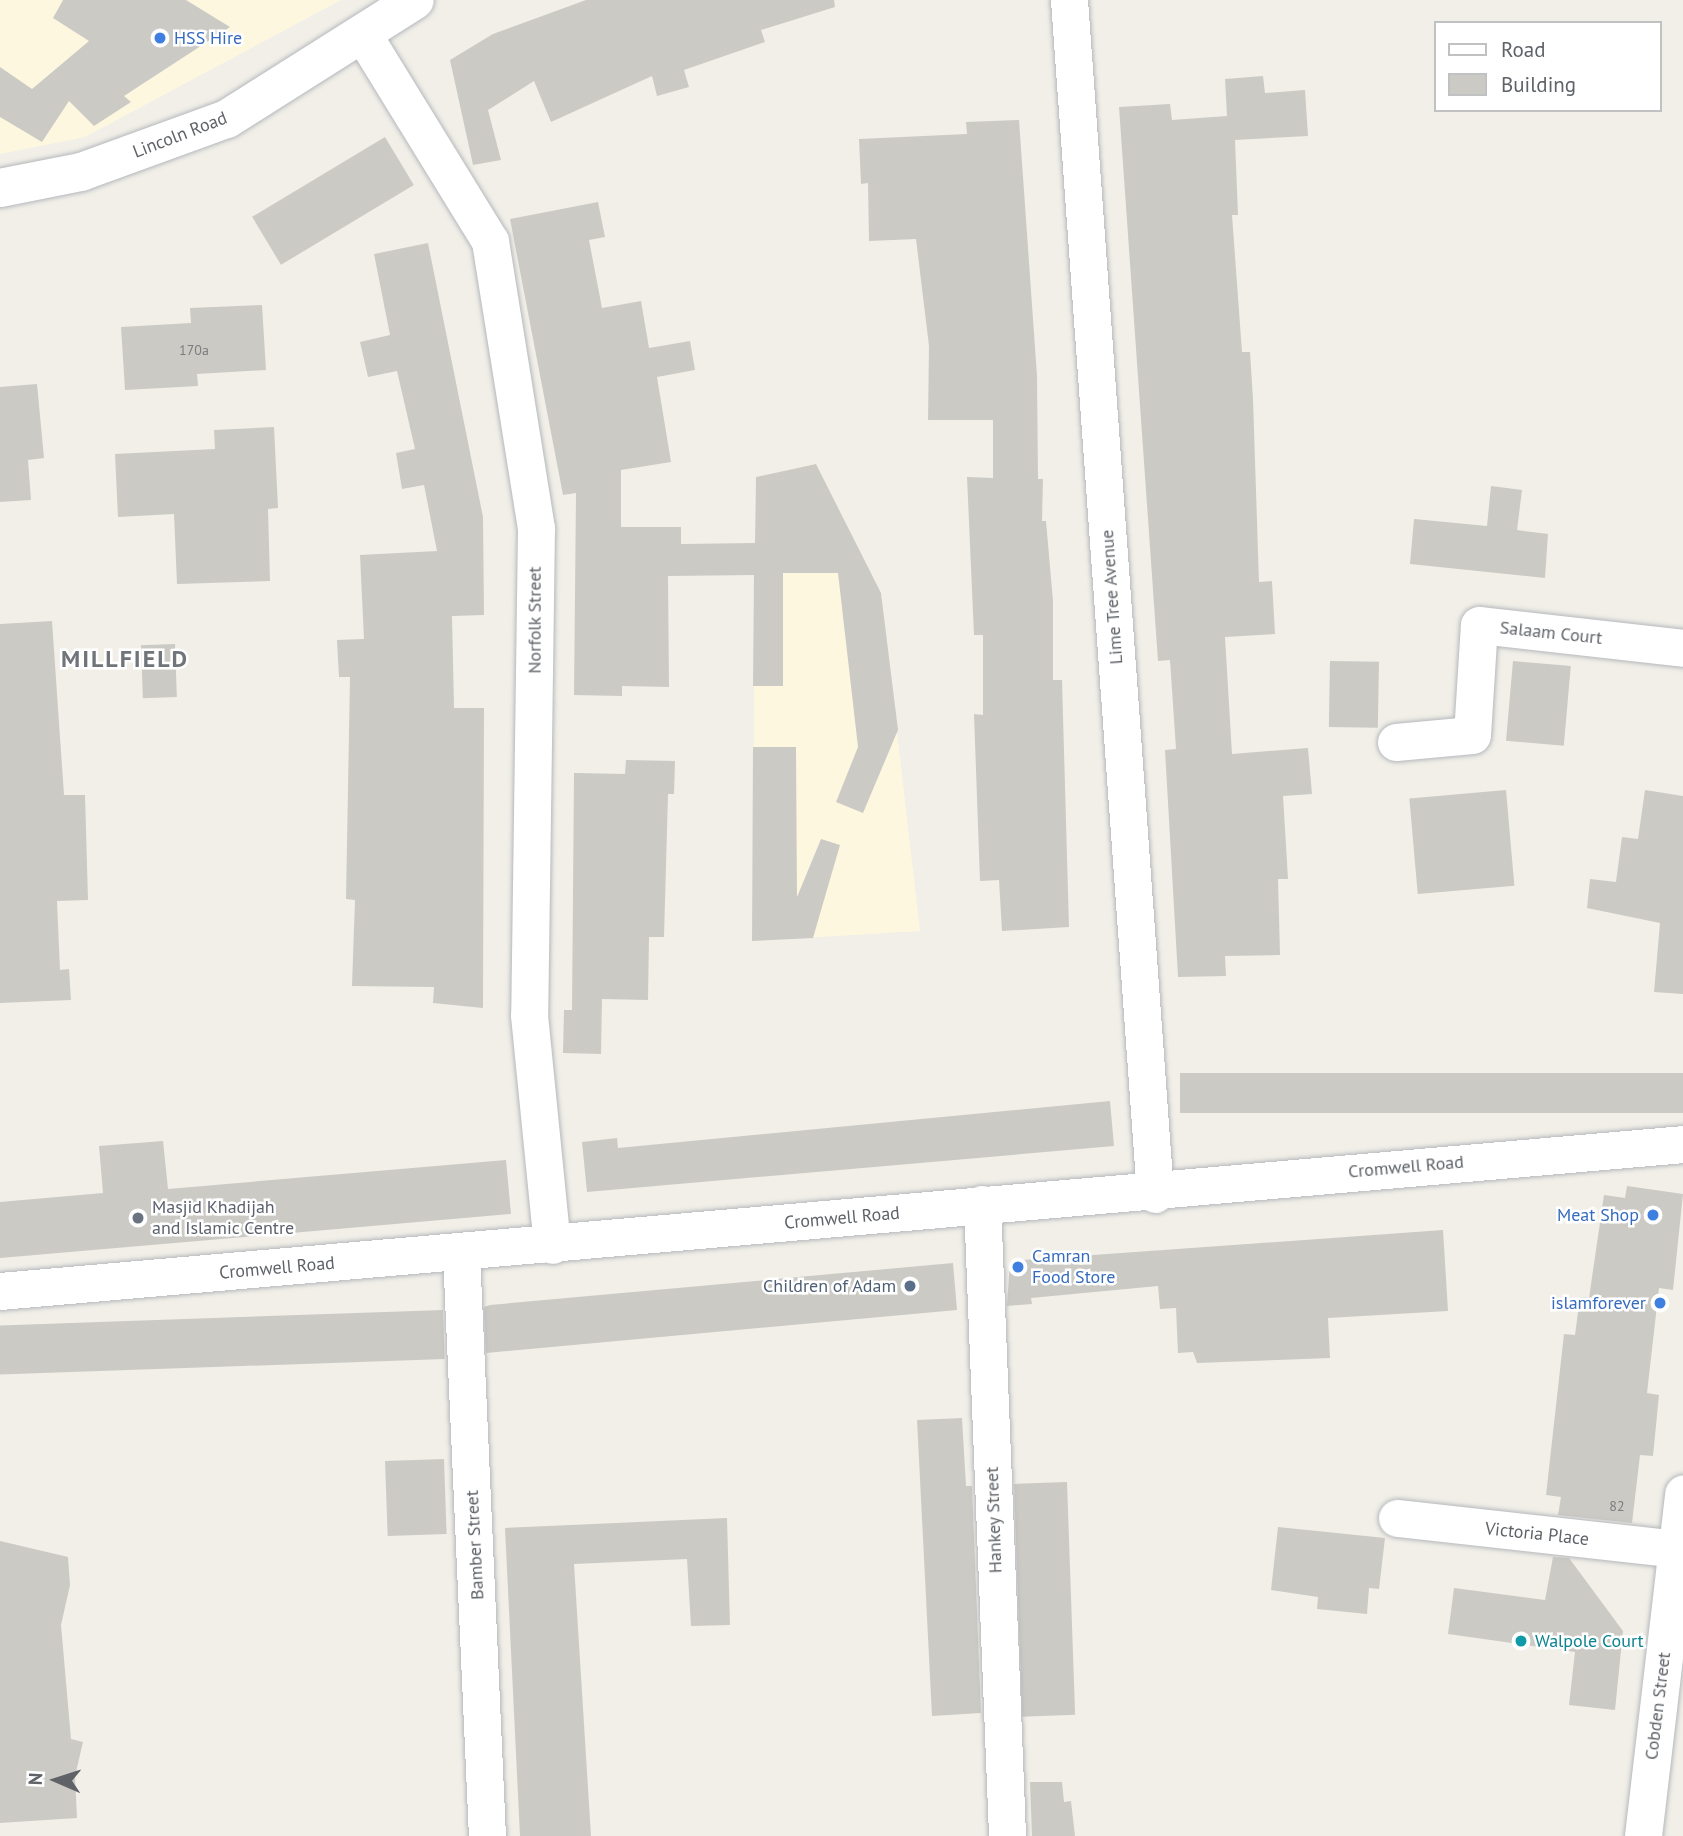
<!DOCTYPE html>
<html>
<head>
<meta charset="utf-8">
<style>
	body { margin:0 }
	#map { position:relative; width:1683px; height:1836px; overflow:hidden; background:#f1efe8; font-family:"PT Sans",sans-serif }
	div>[style] { position:absolute }
	.commercial>* { inset:0; background:#fef7e0 }
	.building>* { inset:0; background:#cccac5; transform-origin:0 0 }
	.roads { filter:drop-shadow(0 0 2px #b5b8bc) drop-shadow(0 0 2px #b5b8bc) }
	.street>* { height:37px; margin:-18.5px; padding:0 18.5px; transform-origin:18.5px; border-radius:18.5px; background:#fff }
	.secondary>* { height:38px; margin:-19px; padding:0 19px; transform-origin:19px; border-radius:19px; background:#fff }
	.dots>* { width:19px; height:19px; translate:-50% -50%; box-sizing:border-box; border:4px solid #fff; border-radius:50% }
	span { translate:-50% -50%; white-space:nowrap; text-align:center; line-height:1.15; -webkit-text-stroke:5px #fff; paint-order:stroke }
	.number-label { font-size:14px; color:#7a7d7f }
	.number-label span { -webkit-text-stroke-width:0 }
	.shop-label { font-size:18px; color:#366cbe }
	.left { translate:0 -50%; text-align:left }
	.right { translate:-100% -50%; text-align:right }
	.street-label { font-size:18px; color:#5f6368 }
	.worship-label { font-size:18px; color:#5b616d }
	.service-label { font-size:18px; color:#4e5e75 }
	.culture-label { font-size:18px; color:#0d838f }
	.district-label { font-size:24px; color:#70757a; font-weight:700; letter-spacing:2px }
	.legend { position:absolute; left:1434px; top:21px; width:228px; height:91px; box-sizing:border-box; background:#fff; border:2px solid #bfc1c3; margin:0; padding:9px 12px; list-style:none; font-size:21px; color:#5f6368 }
	.legend li { display:flex; align-items:center; gap:14px; height:35px }
	.legend b { width:35px; border:2px solid #bfc1c3 }
	.north { position:absolute; left:21px; top:1745px; width:70px; height:70px; -webkit-text-stroke:5px #fff; paint-order:stroke; rotate:273deg; font-size:19px; font-weight:700; line-height:28px; text-align:center; color:#5f6368 }
	.north::after { content:''; display:block; margin:auto; width:24px; height:32px; background:#5f6368; clip-path:polygon(50% 0,100% 100%,50% 72%,0 100%) }
</style>
</head>
<body>
<div id="map">
	<div class="commercial">
		<div style="clip-path:polygon(0 0,341px 0,85px 137px,0 154px)"></div>
		<div style="clip-path:polygon(816px 464px,881px 594px,920px 931px,752px 941px,756px 477px)"></div>
	</div>
	<div class="building">
		<div style="clip-path:polygon(63px 0,186px 0,230px 27px,124px 96px,131px 102px,94px 126px,69px 101px,42px 142px,0 117px,0 67px,32px 89px,89px 41px,53px 18px)"></div>
		<div style="clip-path:polygon(586px 0,834px 0,835px 7px,761px 30px,765px 42px,684px 70px,689px 87px,657px 96px,652px 76px,551px 122px,534px 81px,488px 110px,501px 160px,473px 165px,450px 60px,493px 34px)"></div>
		<div style="clip-path:polygon(1263px 76px,1265px 93px,1305px 90px,1308px 136px,1235px 140px,1238px 215px,1232px 215px,1242px 352px,1250px 352px,1253px 399px,1259px 582px,1272px 581px,1275px 634px,1225px 637px,1232px 754px,1308px 748px,1312px 794px,1283px 796px,1288px 879px,1278px 879px,1280px 955px,1225px 956px,1226px 976px,1178px 977px,1165px 750px,1176px 749px,1170px 660px,1158px 661px,1119px 107px,1170px 104px,1172px 120px,1227px 116px,1225px 79px)"></div>
		<div style="clip-path:polygon(1019px 120px,1037px 376px,1038px 479px,1043px 479px,1042px 521px,1046px 521px,1053px 601px,1053px 680px,1062px 680px,1069px 927px,1002px 931px,999px 880px,980px 881px,974px 714px,983px 715px,983px 635px,974px 635px,967px 477px,993px 478px,993px 420px,928px 420px,929px 346px,916px 239px,869px 241px,868px 183px,861px 184px,859px 139px,967px 134px,966px 122px)"></div>
		<div style="left:385px;top:137px;width:56px;height:155px;rotate:59deg"></div>
		<div style="clip-path:polygon(598px 202px,605px 237px,589px 240px,602px 308px,641px 301px,649px 348px,690px 341px,695px 370px,657px 377px,671px 462px,621px 470px,621px 527px,681px 527px,681px 544px,755px 543px,756px 477px,816px 464px,881px 593px,898px 730px,863px 813px,836px 802px,858px 747px,838px 573px,783px 573px,783px 686px,753px 686px,754px 575px,668px 576px,669px 687px,622px 686px,622px 696px,574px 695px,576px 493px,563px 495px,510px 219px)"></div>
		<div style="clip-path:polygon(428px 243px,483px 517px,484px 615px,452px 616px,454px 708px,484px 708px,483px 1008px,433px 1003px,434px 987px,352px 986px,355px 900px,346px 899px,350px 677px,339px 677px,337px 640px,364px 639px,360px 555px,437px 551px,424px 485px,402px 489px,396px 453px,415px 449px,397px 371px,368px 377px,360px 342px,390px 335px,374px 254px)"></div>
		<div style="clip-path:polygon(262px 305px,266px 370px,197px 374px,198px 386px,125px 390px,121px 327px,191px 323px,190px 308px)"></div>
		<div style="clip-path:polygon(37px 384px,44px 458px,28px 460px,31px 500px,0 502px,0 387px)"></div>
		<div style="clip-path:polygon(274px 427px,278px 508px,268px 509px,270px 581px,177px 584px,174px 514px,118px 517px,115px 454px,215px 449px,214px 430px)"></div>
		<div style="clip-path:polygon(1491px 486px,1522px 490px,1517px 530px,1548px 534px,1545px 578px,1410px 564px,1414px 519px,1487px 526px)"></div>
		<div style="clip-path:polygon(52px 621px,64px 795px,85px 795px,88px 900px,57px 901px,60px 970px,69px 969px,71px 1000px,0 1003px,0 624px)"></div>
		<div style="left:175px;top:644px;width:53px;height:34px;rotate:88deg"></div>
		<div style="left:1330px;top:661px;width:49px;height:66px;rotate:1deg"></div>
		<div style="left:1513px;top:661px;width:58px;height:80px;rotate:5deg"></div>
		<div style="clip-path:polygon(753px 747px,796px 747px,797px 897px,821px 839px,840px 845px,813px 938px,752px 941px)"></div>
		<div style="clip-path:polygon(626px 760px,675px 761px,674px 794px,668px 794px,664px 937px,649px 937px,648px 1000px,602px 999px,601px 1054px,563px 1053px,564px 1010px,572px 1010px,574px 773px,625px 774px)"></div>
		<div style="left:1506px;top:790px;width:96px;height:97px;rotate:85deg"></div>
		<div style="clip-path:polygon(1645px 790px,1683px 796px,1683px 994px,1654px 992px,1660px 923px,1587px 908px,1590px 879px,1616px 882px,1622px 837px,1638px 839px)"></div>
		<div style="left:1683px;top:1073px;width:40px;height:503px;rotate:90deg"></div>
		<div style="clip-path:polygon(1110px 1101px,1114px 1146px,587px 1192px,582px 1142px,617px 1138px,618px 1148px)"></div>
		<div style="clip-path:polygon(163px 1141px,168px 1189px,506px 1160px,511px 1214px,0 1258px,0 1202px,103px 1193px,99px 1146px)"></div>
		<div style="clip-path:polygon(1627px 1186px,1683px 1194px,1673px 1290px,1659px 1288px,1647px 1393px,1659px 1395px,1653px 1456px,1640px 1455px,1632px 1523px,1558px 1515px,1561px 1497px,1546px 1495px,1564px 1334px,1575px 1335px,1580px 1297px,1589px 1298px,1604px 1195px,1625px 1198px)"></div>
		<div style="clip-path:polygon(1443px 1230px,1448px 1311px,1328px 1318px,1330px 1358px,1197px 1363px,1193px 1352px,1178px 1353px,1176px 1308px,1160px 1309px,1158px 1286px,1031px 1298px,1032px 1304px,1007px 1306px,1010px 1261px)"></div>
		<div style="clip-path:polygon(953px 1263px,957px 1310px,486px 1353px,484px 1307px,490px 1305px)"></div>
		<div style="left:443px;top:1310px;width:49px;height:445px;rotate:88deg"></div>
		<div style="clip-path:polygon(962px 1418px,966px 1486px,972px 1486px,981px 1713px,932px 1716px,917px 1420px)"></div>
		<div style="left:444px;top:1459px;width:75px;height:59px;rotate:88deg"></div>
		<div style="left:1067px;top:1482px;width:233px;height:53px;rotate:88deg"></div>
		<div style="clip-path:polygon(727px 1518px,730px 1625px,691px 1626px,687px 1559px,574px 1564px,591px 1836px,520px 1836px,505px 1528px)"></div>
		<div style="clip-path:polygon(1278px 1527px,1385px 1538px,1379px 1589px,1369px 1588px,1367px 1614px,1317px 1609px,1318px 1597px,1271px 1590px)"></div>
		<div style="clip-path:polygon(0 1541px,68px 1557px,70px 1585px,61px 1625px,71px 1739px,83px 1742px,75px 1776px,77px 1818px,0 1823px)"></div>
		<div style="clip-path:polygon(1553px 1557px,1569px 1558px,1623px 1631px,1615px 1710px,1569px 1705px,1575px 1652px,1448px 1634px,1454px 1588px,1545px 1600px)"></div>
		<div style="clip-path:polygon(1030px 1782px,1062px 1782px,1064px 1802px,1071px 1801px,1075px 1836px,1032px 1836px)"></div>
	</div>
	<div class="roads">
		<div class="street">
			<div style="left:1069px;top:0;width:1197px;rotate:85.88deg"></div>
			<div style="left:362px;top:33px;width:244px;rotate:58.4deg"></div>
			<div style="left:490px;top:241px;width:291px;rotate:80.9deg"></div>
			<div style="left:536px;top:528px;width:487px;rotate:90.8deg"></div>
			<div style="left:529px;top:1015px;width:231px;rotate:84.3deg"></div>
			<div style="left:1396px;top:742px;width:76px;rotate:-5.3deg"></div>
			<div style="left:1472px;top:735px;width:110px;rotate:-86.4deg"></div>
			<div style="left:1479px;top:625px;width:205px;rotate:6.4deg"></div>
			<div style="left:982px;top:1204px;width:632px;rotate:87.73deg"></div>
			<div style="left:461px;top:1253px;width:584px;rotate:87.45deg"></div>
			<div style="left:0;top:1291px;width:1689px;rotate:-4.99deg"></div>
			<div style="left:1397px;top:1518px;width:281px;rotate:6.3deg"></div>
			<div style="left:1643px;top:1836px;width:345px;rotate:-83.3deg"></div>
		</div>
		<div class="secondary">
			<div style="left:0;top:188px;width:83px;rotate:-11.2deg"></div>
			<div style="left:81px;top:172px;width:155px;rotate:-20deg"></div>
			<div style="left:227px;top:119px;width:222px;rotate:-32.3deg"></div>
		</div>
	</div>
	<div class="dots">
		<div style="left:160px;top:38px;background:#3f7fe0"></div>
		<div style="left:1653px;top:1215px;background:#3f7fe0"></div>
		<div style="left:138px;top:1218px;background:#6b7280"></div>
		<div style="left:1018px;top:1267px;background:#3f7fe0"></div>
		<div style="left:910px;top:1286px;background:#5c6f8a"></div>
		<div style="left:1660px;top:1303px;background:#3f7fe0"></div>
		<div style="left:1521px;top:1641px;background:#0f9aa8"></div>
	</div>
	<div class="number-label">
		<span style="left:194px;top:350px">170a</span>
		<span style="left:1617px;top:1506px">82</span>
	</div>
	<div class="shop-label">
		<span class="left" style="left:174px;top:38px">HSS Hire</span>
		<span class="right" style="left:1639px;top:1215px">Meat Shop</span>
		<span class="left" style="left:1032px;top:1267px">Camran<br>Food Store</span>
		<span class="right" style="left:1646px;top:1303px">islamforever</span>
	</div>
	<div class="street-label">
		<span style="left:180px;top:135px;rotate:-21deg">Lincoln Road</span>
		<span style="left:1112px;top:597px;rotate:-94deg">Lime Tree Avenue</span>
		<span style="left:535px;top:620px;rotate:-90deg">Norfolk Street</span>
		<span style="left:1551px;top:633px;rotate:6deg">Salaam Court</span>
		<span style="left:1406px;top:1167px;rotate:-5deg">Cromwell Road</span>
		<span style="left:842px;top:1218px;rotate:-5deg">Cromwell Road</span>
		<span style="left:277px;top:1268px;rotate:-5deg">Cromwell Road</span>
		<span style="left:994px;top:1520px;rotate:-92deg">Hankey Street</span>
		<span style="left:1537px;top:1534px;rotate:6deg">Victoria Place</span>
		<span style="left:475px;top:1545px;rotate:-93deg">Bamber Street</span>
		<span style="left:1658px;top:1706px;rotate:-83deg">Cobden Street</span>
	</div>
	<div class="worship-label">
		<span class="left" style="left:152px;top:1218px">Masjid Khadijah<br>and Islamic Centre</span>
	</div>
	<div class="service-label">
		<span class="right" style="left:896px;top:1286px">Children of Adam</span>
	</div>
	<div class="culture-label">
		<span class="left" style="left:1535px;top:1641px">Walpole Court</span>
	</div>
	<div class="district-label">
		<span style="left:125px;top:659px">MILLFIELD</span>
	</div>
	<ul class="legend">
	<li><b style="height:9px;background:#fff"></b>Road</li>
	<li><b style="height:19px;background:#cccac5"></b>Building</li>
	</ul>
	<div class="north">N</div>
</div>
</body>
</html>
